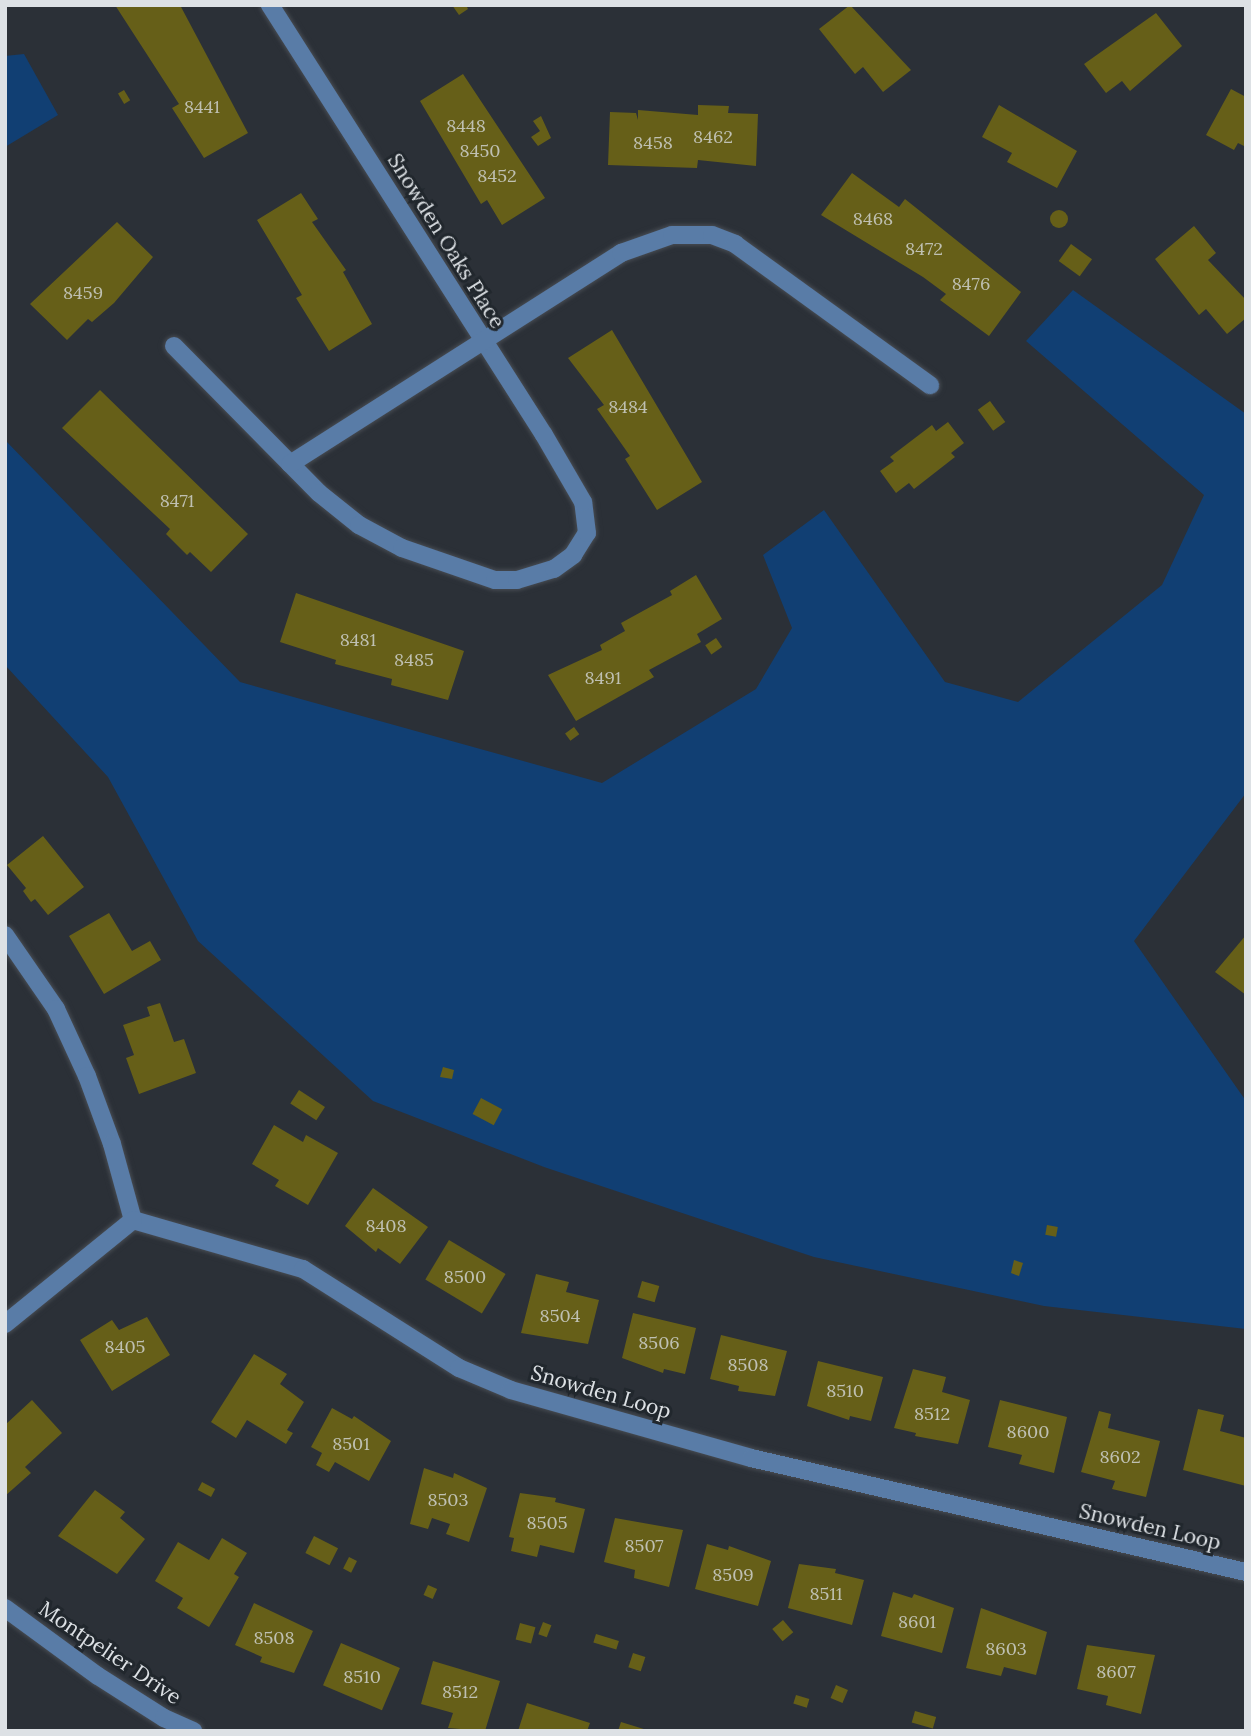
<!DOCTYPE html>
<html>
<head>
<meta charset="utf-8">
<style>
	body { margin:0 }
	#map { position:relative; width:1251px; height:1736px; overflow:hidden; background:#2b3037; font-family:Lora,serif }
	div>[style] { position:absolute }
	.green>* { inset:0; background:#113f73 }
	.building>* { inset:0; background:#665f18; transform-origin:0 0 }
	.round { border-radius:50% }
	.roads { filter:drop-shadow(0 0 2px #474c53) drop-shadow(0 0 2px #474c53) }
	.minor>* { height:18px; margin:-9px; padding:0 9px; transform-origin:9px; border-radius:9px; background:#597ca7 }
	span { translate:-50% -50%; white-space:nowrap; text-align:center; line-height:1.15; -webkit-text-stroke:6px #21272d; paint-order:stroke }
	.number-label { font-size:18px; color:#bfc0b2 }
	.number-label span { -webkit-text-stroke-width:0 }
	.street-label { font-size:21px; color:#dde1e5 }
	.frame { position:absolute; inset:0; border:7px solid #dde1e5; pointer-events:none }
</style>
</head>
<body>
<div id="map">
	<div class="green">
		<div style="clip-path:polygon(24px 54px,58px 115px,5px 147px,5px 56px)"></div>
		<div style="clip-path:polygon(1073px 290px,1246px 414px,1246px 793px,1134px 941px,1246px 1101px,1246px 1329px,1044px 1306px,814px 1257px,544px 1167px,373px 1101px,198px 941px,108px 777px,5px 665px,5px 440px,240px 682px,602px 783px,756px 689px,792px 628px,763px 555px,824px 510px,945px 682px,1018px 702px,1162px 585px,1204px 495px,1026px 341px)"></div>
	</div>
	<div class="building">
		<div style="clip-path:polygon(115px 5px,180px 5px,248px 133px,204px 158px,172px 108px,179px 104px)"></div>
		<div style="clip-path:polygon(452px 5px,466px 5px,468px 9px,459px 15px)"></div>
		<div style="clip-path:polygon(850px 5px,911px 70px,883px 92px,863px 67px,855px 74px,819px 29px)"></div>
		<div style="clip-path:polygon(1156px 13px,1182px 46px,1130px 91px,1122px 81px,1106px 93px,1084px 64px)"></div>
		<div style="clip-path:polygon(463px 74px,545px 198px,502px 225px,487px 200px,481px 204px,420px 101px)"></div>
		<div style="clip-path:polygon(1231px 89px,1246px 97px,1246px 147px,1238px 143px,1234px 150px,1206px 135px)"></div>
		<div style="left:124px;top:90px;width:12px;height:7px;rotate:59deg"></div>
		<div style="clip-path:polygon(698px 105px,729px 106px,728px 113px,758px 114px,756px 166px,698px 160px,697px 168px,608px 165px,610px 112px,636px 113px,638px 120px,638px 110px,698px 115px)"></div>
		<div style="clip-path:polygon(999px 105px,1077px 151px,1057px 188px,1007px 162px,1012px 153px,982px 137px)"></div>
		<div style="clip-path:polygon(541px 116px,551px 138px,538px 146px,531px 137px,540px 131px,533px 121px)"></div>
		<div style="clip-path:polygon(852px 173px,899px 207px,905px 199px,1021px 292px,989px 336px,940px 300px,946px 294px,923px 277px,821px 215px)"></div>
		<div style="clip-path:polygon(301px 193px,318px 219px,312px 222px,346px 270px,343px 272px,372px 324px,329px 351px,296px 298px,302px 295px,257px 220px)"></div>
		<div class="round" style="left:1050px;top:210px;width:18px;height:18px"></div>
		<div style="clip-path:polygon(117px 222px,153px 257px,114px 303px,92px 322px,88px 319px,67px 340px,30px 304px)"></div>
		<div style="clip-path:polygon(1194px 226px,1216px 253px,1208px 260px,1246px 300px,1246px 318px,1227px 334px,1206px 309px,1199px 315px,1155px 259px)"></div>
		<div style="left:1071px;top:244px;width:26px;height:21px;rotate:36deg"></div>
		<div style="clip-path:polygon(612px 330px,702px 482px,657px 510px,625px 459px,630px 456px,597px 409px,604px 405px,568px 358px)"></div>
		<div style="clip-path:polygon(100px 390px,248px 534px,211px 572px,190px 552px,187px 555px,166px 534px,170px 529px,62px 428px)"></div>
		<div style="left:990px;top:401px;width:26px;height:15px;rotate:54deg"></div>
		<div style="clip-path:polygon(948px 422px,964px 443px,951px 453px,955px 457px,914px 489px,909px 483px,896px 493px,880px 471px,894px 461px,890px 457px,932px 425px,936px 431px)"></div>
		<div style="clip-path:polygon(696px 575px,722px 619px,697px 634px,701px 642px,649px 670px,654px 677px,576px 721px,548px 675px,602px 650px,600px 645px,625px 631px,621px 623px,672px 595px,670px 591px)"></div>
		<div style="clip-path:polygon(296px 593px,464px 651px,448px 700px,391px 685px,392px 679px,335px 664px,336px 660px,280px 642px)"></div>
		<div style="left:716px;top:638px;width:11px;height:13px;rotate:56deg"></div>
		<div style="left:574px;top:727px;width:9px;height:11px;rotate:54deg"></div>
		<div style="clip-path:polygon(43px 836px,84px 887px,48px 915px,35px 899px,31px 902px,23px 891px,26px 888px,7px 865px)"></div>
		<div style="clip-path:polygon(109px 913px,132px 951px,150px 941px,161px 960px,104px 994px,69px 936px)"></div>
		<div style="clip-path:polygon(1246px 935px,1246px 995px,1215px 972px)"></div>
		<div style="clip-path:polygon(160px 1003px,174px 1042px,184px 1039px,196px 1073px,139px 1094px,126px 1058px,134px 1055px,123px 1025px,150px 1016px,147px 1007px)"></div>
		<div style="clip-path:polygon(443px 1067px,454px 1070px,452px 1079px,440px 1077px)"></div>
		<div style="left:299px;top:1090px;width:31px;height:16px;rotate:33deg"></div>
		<div style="left:481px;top:1098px;width:24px;height:18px;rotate:28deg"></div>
		<div style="clip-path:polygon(274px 1125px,303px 1142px,306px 1135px,338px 1153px,308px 1205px,275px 1186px,279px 1180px,252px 1164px)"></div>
		<div style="clip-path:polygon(373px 1188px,428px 1227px,400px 1264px,378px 1248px,376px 1252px,345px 1226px)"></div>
		<div style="left:1047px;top:1225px;width:11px;height:10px;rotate:10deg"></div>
		<div style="left:449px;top:1240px;width:66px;height:46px;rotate:31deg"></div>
		<div style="clip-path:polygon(1014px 1260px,1023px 1263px,1019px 1276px,1011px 1273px)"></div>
		<div style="clip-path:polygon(536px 1274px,569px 1282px,566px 1292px,599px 1300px,588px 1344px,521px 1333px)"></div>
		<div style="left:642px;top:1281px;width:18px;height:17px;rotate:16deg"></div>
		<div style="clip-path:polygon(633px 1313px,696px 1328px,685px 1374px,664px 1369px,663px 1373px,622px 1358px)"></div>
		<div style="clip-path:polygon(147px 1317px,170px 1355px,112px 1391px,80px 1340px,112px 1320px,119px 1330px)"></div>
		<div style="clip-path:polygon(721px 1335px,787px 1351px,775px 1396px,738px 1391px,739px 1386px,710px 1379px)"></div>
		<div style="clip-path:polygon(254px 1354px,287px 1374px,280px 1384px,304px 1402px,287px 1430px,293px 1433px,286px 1444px,247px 1420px,236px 1438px,211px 1422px)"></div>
		<div style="clip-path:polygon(818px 1361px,883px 1377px,871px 1421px,850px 1416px,849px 1420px,807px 1406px)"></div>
		<div style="clip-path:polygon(913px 1369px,946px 1377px,942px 1392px,970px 1400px,958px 1444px,915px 1436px,916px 1433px,894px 1428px)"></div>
		<div style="clip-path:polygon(32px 1400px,62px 1433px,25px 1467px,31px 1473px,5px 1496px,5px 1425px)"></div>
		<div style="clip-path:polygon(1000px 1400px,1067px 1417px,1054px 1473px,1019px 1464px,1022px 1455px,988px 1447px)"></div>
		<div style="clip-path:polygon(332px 1408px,352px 1419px,354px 1416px,391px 1441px,369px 1481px,335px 1462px,329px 1472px,316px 1465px,322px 1453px,311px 1447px)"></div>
		<div style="clip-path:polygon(1198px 1409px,1224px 1415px,1220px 1431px,1246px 1438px,1246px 1486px,1183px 1470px)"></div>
		<div style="clip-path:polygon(1099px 1411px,1111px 1414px,1108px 1428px,1160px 1441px,1146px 1497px,1112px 1489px,1115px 1481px,1081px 1472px)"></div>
		<div style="clip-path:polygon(424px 1468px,453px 1478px,454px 1473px,487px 1488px,469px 1542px,446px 1534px,450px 1524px,432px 1518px,428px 1529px,410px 1524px)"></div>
		<div style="left:202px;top:1482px;width:15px;height:9px;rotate:28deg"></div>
		<div style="clip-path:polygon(95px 1490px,125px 1512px,120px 1518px,145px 1539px,117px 1574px,58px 1536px)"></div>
		<div style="clip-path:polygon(520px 1493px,556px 1498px,555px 1502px,585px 1509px,574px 1553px,540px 1545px,537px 1557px,511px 1551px,514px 1538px,509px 1537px)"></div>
		<div style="clip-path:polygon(615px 1518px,683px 1530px,669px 1587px,634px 1578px,635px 1570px,604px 1562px)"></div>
		<div style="left:314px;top:1536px;width:27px;height:19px;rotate:27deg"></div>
		<div style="clip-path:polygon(222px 1538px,247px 1553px,234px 1574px,239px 1577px,209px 1627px,177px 1608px,183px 1598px,155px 1581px,178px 1542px,209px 1560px)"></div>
		<div style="clip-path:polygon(707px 1544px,728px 1550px,729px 1546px,771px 1561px,758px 1606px,695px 1589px)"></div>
		<div style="left:349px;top:1557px;width:9px;height:13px;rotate:27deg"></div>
		<div style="clip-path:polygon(799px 1564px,836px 1569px,835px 1573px,864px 1580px,852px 1625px,788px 1608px)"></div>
		<div style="left:428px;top:1585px;width:10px;height:11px;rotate:24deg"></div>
		<div style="clip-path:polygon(893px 1592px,912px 1598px,914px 1594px,954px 1608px,942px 1653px,881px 1636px)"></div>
		<div style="clip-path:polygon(254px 1603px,313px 1631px,294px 1673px,260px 1662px,262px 1657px,235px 1645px)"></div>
		<div style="clip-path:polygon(981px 1608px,1047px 1632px,1036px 1675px,1004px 1667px,1001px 1676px,966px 1668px)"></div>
		<div style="left:783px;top:1620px;width:16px;height:14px;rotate:50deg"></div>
		<div style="left:543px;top:1622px;width:9px;height:13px;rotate:21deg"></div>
		<div style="left:520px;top:1623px;width:16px;height:17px;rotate:15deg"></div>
		<div style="left:596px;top:1634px;width:24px;height:9px;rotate:17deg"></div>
		<div style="left:341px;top:1643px;width:64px;height:46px;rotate:23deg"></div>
		<div style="clip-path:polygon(1087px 1645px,1155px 1655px,1141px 1714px,1106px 1705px,1108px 1696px,1077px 1689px)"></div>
		<div style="left:633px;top:1653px;width:13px;height:15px;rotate:18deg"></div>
		<div style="clip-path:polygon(433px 1661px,500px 1681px,485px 1731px,448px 1728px,453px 1713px,421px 1704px)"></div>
		<div style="left:836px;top:1685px;width:13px;height:14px;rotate:23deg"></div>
		<div style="left:796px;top:1695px;width:14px;height:9px;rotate:17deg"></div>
		<div style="clip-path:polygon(527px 1703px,590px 1723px,587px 1731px,518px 1731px)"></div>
		<div style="left:915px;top:1711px;width:22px;height:12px;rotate:16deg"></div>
		<div style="clip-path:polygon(621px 1722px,647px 1730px,647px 1731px,618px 1731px)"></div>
	</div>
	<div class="roads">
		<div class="minor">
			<div style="left:174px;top:346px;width:206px;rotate:45.4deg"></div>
			<div style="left:319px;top:493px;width:51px;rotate:38.7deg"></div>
			<div style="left:359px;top:525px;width:49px;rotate:28.1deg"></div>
			<div style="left:402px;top:548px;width:98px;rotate:19deg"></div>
			<div style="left:495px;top:580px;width:22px"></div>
			<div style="left:517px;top:580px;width:39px;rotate:-17deg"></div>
			<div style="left:554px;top:569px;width:24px;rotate:-36deg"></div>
			<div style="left:573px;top:555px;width:26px;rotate:-58deg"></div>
			<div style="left:587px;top:533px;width:31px;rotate:-97deg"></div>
			<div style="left:583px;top:502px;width:78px;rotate:-120.2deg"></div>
			<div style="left:544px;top:435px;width:510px;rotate:-122.51deg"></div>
			<div style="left:290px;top:464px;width:393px;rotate:-32.5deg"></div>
			<div style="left:621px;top:253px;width:54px;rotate:-19.4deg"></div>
			<div style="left:672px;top:235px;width:40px"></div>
			<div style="left:712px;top:235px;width:25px;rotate:21deg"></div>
			<div style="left:735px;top:244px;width:241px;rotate:35.9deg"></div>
			<div style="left:5px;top:935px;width:90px;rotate:55.4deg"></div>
			<div style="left:56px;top:1009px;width:74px;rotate:65.2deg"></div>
			<div style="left:87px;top:1076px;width:72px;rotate:69.8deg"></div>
			<div style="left:112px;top:1144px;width:79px;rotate:74.6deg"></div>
			<div style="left:133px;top:1220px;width:177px;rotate:16.1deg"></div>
			<div style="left:303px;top:1269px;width:185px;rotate:32.4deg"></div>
			<div style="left:459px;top:1368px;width:56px;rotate:22.9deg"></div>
			<div style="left:511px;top:1390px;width:249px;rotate:15.8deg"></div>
			<div style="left:751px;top:1458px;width:508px;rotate:12.97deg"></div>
			<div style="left:5px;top:1324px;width:165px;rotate:-39.1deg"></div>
			<div style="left:5px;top:1608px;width:115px;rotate:36.2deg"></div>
			<div style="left:98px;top:1676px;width:78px;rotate:32.5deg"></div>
			<div style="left:164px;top:1718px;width:32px;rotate:24deg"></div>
		</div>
	</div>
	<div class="number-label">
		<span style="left:202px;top:107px">8441</span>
		<span style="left:466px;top:126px">8448</span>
		<span style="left:713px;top:137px">8462</span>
		<span style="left:653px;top:143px">8458</span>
		<span style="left:480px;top:151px">8450</span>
		<span style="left:497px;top:176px">8452</span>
		<span style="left:873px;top:219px">8468</span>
		<span style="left:924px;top:249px">8472</span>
		<span style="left:971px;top:284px">8476</span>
		<span style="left:83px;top:293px">8459</span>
		<span style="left:628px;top:407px">8484</span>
		<span style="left:177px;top:501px">8471</span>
		<span style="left:358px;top:640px">8481</span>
		<span style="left:414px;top:660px">8485</span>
		<span style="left:603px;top:678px">8491</span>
		<span style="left:386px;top:1226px">8408</span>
		<span style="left:465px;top:1277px">8500</span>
		<span style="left:560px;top:1316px">8504</span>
		<span style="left:659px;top:1343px">8506</span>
		<span style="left:125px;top:1347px">8405</span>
		<span style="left:748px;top:1365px">8508</span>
		<span style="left:845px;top:1391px">8510</span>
		<span style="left:932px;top:1414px">8512</span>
		<span style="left:1028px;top:1432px">8600</span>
		<span style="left:351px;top:1444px">8501</span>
		<span style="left:1120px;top:1457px">8602</span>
		<span style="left:448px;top:1500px">8503</span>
		<span style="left:547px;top:1523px">8505</span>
		<span style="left:644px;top:1546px">8507</span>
		<span style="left:733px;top:1575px">8509</span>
		<span style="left:826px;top:1594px">8511</span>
		<span style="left:917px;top:1622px">8601</span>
		<span style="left:274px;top:1638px">8508</span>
		<span style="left:1006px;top:1649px">8603</span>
		<span style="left:1116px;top:1672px">8607</span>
		<span style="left:362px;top:1677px">8510</span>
		<span style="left:460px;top:1692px">8512</span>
	</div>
	<div class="street-label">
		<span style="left:446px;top:241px;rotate:58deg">Snowden Oaks Place</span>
		<span style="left:601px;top:1392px;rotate:16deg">Snowden Loop</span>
		<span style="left:1150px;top:1527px;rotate:13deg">Snowden Loop</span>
		<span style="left:110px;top:1653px;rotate:34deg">Montpelier Drive</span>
	</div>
	<div class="frame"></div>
</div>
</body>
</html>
